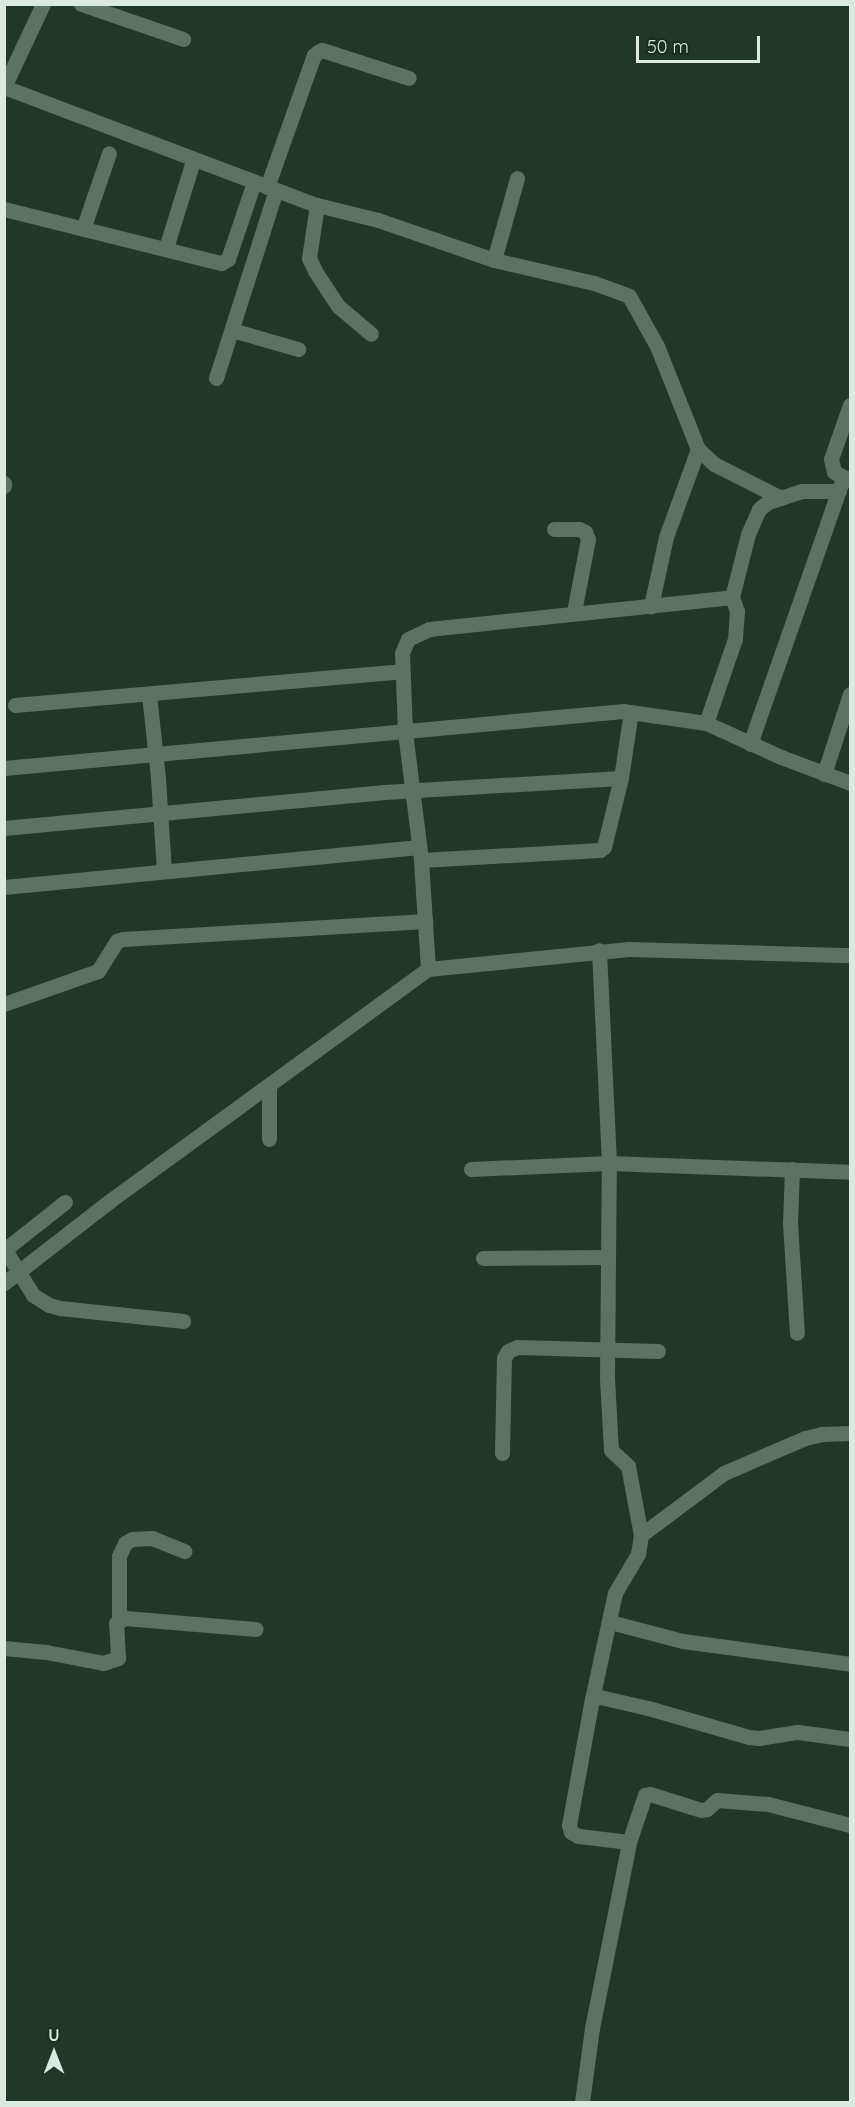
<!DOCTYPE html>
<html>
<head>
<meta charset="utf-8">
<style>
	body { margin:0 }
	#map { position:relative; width:855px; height:2107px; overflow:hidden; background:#213728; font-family:Quicksand,sans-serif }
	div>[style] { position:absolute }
	.minor>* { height:15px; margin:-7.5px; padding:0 7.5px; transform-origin:7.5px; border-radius:7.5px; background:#5c7262 }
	span { translate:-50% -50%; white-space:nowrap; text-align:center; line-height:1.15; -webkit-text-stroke:6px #172d1f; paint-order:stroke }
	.frame { position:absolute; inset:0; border:6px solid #dce9e0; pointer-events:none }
	.north { position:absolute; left:24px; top:2023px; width:60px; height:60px; -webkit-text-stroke:4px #172d1f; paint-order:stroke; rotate:0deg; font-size:16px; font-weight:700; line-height:24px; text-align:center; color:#dce9e0 }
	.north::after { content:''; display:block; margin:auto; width:21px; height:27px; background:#dce9e0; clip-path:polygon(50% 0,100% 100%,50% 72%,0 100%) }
	.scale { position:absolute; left:636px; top:36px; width:124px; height:27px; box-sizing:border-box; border:3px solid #dce9e0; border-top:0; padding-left:8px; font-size:18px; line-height:21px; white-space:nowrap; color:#dce9e0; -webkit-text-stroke:4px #172d1f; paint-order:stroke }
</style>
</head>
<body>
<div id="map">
	<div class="minor">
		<div style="left:43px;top:4px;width:92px;rotate:115.2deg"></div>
		<div style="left:4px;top:87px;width:335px;rotate:20.7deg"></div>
		<div style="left:317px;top:205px;width:63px;rotate:13.8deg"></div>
		<div style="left:378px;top:220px;width:123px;rotate:19deg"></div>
		<div style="left:494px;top:260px;width:103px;rotate:13deg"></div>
		<div style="left:594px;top:283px;width:37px;rotate:20deg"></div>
		<div style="left:629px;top:296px;width:57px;rotate:60.8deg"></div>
		<div style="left:657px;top:346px;width:111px;rotate:68.3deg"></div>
		<div style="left:698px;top:449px;width:94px;rotate:110deg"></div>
		<div style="left:666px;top:537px;width:71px;rotate:102.3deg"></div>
		<div style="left:81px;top:4px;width:108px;rotate:18.9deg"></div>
		<div style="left:267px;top:187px;width:140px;rotate:-70.4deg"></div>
		<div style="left:314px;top:55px;width:5px;rotate:-37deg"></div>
		<div style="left:318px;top:52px;width:4px;rotate:-27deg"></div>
		<div style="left:322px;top:50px;width:91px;rotate:17.8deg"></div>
		<div style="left:317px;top:205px;width:54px;rotate:98.6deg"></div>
		<div style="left:309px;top:258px;width:14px;rotate:65deg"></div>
		<div style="left:315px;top:271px;width:42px;rotate:56.7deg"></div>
		<div style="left:338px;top:306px;width:43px;rotate:40.3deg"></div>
		<div style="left:4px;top:209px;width:224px;rotate:14deg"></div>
		<div style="left:221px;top:263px;width:8px;rotate:-30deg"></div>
		<div style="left:228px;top:259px;width:81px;rotate:-71.3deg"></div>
		<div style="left:83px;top:229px;width:80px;rotate:-71.1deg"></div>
		<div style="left:166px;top:248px;width:88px;rotate:-72.8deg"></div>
		<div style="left:494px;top:260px;width:85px;rotate:-74.3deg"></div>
		<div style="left:232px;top:330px;width:69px;rotate:16.1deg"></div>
		<div style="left:216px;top:378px;width:197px;rotate:-72.3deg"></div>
		<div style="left:850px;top:405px;width:57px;rotate:109.4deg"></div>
		<div style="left:831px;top:459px;width:13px;rotate:77deg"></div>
		<div style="left:834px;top:472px;width:18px;rotate:27deg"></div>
		<div style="left:698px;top:449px;width:22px;rotate:43deg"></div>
		<div style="left:714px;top:464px;width:75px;rotate:26.9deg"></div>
		<div style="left:4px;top:483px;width:3px;rotate:90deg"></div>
		<div style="left:554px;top:529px;width:25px"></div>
		<div style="left:579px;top:529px;width:7px;rotate:27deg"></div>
		<div style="left:585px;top:532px;width:8px;rotate:67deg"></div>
		<div style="left:588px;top:539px;width:74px;rotate:100.9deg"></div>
		<div style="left:149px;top:695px;width:83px;rotate:83.8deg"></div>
		<div style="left:158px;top:778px;width:93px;rotate:86.3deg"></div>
		<div style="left:15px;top:705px;width:388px;rotate:-5deg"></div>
		<div style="left:706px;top:723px;width:89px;rotate:-71deg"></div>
		<div style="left:735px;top:639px;width:28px;rotate:-86deg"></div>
		<div style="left:737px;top:611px;width:15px;rotate:-110deg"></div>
		<div style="left:750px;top:744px;width:282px;rotate:-70.7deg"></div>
		<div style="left:4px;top:768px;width:622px;rotate:-5.26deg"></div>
		<div style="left:623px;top:711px;width:84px;rotate:8.2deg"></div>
		<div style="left:706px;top:723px;width:82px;rotate:24.4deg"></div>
		<div style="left:781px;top:757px;width:74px;rotate:20.6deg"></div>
		<div style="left:824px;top:774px;width:84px;rotate:-72deg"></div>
		<div style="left:4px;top:828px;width:382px;rotate:-5.4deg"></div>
		<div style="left:384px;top:792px;width:237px;rotate:-3.4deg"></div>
		<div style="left:621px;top:778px;width:61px;rotate:-81.5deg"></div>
		<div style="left:630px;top:718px;width:6px;rotate:-108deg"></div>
		<div style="left:421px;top:860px;width:179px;rotate:-3.2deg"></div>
		<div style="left:600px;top:850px;width:5px;rotate:-37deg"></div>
		<div style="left:604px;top:847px;width:71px;rotate:-76.2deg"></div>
		<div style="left:4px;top:887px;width:417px;rotate:-5.5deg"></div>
		<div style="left:428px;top:969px;width:109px;rotate:-93.7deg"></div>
		<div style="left:421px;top:860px;width:130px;rotate:-97.1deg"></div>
		<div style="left:405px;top:731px;width:78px;rotate:-92.2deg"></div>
		<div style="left:402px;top:653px;width:15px;rotate:-67deg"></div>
		<div style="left:408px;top:639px;width:23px;rotate:-25deg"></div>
		<div style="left:429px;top:629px;width:305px;rotate:-6deg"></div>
		<div style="left:732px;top:597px;width:65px;rotate:-75.7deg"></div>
		<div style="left:748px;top:534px;width:27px;rotate:-66deg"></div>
		<div style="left:759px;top:509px;width:11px;rotate:-38deg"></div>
		<div style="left:768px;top:502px;width:36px;rotate:-18deg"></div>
		<div style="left:802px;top:491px;width:37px"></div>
		<div style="left:4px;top:1004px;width:100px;rotate:-19.3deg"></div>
		<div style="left:98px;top:971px;width:36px;rotate:-58deg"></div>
		<div style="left:117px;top:941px;width:6px;rotate:-18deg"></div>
		<div style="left:123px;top:939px;width:303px;rotate:-3.4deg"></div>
		<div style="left:269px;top:1087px;width:52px;rotate:90deg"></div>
		<div style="left:471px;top:1169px;width:138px;rotate:-2.5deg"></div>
		<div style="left:609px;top:1163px;width:241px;rotate:2.1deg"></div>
		<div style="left:792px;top:1169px;width:54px;rotate:92.1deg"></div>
		<div style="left:790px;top:1223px;width:110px;rotate:86.4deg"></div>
		<div style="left:65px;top:1202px;width:74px;rotate:141.6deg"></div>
		<div style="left:7px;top:1248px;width:5px;rotate:90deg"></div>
		<div style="left:7px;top:1253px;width:49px;rotate:58.2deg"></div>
		<div style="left:33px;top:1295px;width:19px;rotate:32deg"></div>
		<div style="left:49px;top:1305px;width:11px;rotate:15deg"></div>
		<div style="left:60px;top:1308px;width:124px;rotate:6deg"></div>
		<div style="left:483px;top:1258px;width:125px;rotate:-0.5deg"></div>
		<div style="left:4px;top:1283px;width:135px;rotate:-37.8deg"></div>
		<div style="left:111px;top:1200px;width:392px;rotate:-36.1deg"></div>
		<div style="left:428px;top:969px;width:202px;rotate:-5.7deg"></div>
		<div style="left:629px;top:949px;width:221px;rotate:1.6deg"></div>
		<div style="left:502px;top:1453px;width:95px;rotate:-88.8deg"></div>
		<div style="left:504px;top:1358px;width:8px;rotate:-60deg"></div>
		<div style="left:508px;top:1351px;width:10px;rotate:-24deg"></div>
		<div style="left:517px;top:1347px;width:141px;rotate:1.6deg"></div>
		<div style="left:641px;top:1535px;width:104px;rotate:-36.8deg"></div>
		<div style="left:724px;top:1473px;width:88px;rotate:-23.4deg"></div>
		<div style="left:805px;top:1438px;width:17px;rotate:-13deg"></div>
		<div style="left:822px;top:1434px;width:28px;rotate:-2deg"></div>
		<div style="left:119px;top:1619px;width:63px;rotate:-90deg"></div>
		<div style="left:119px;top:1556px;width:14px;rotate:-65deg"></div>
		<div style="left:125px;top:1543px;width:8px;rotate:-30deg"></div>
		<div style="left:132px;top:1539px;width:20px;rotate:-3deg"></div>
		<div style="left:152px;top:1538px;width:35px;rotate:22deg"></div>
		<div style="left:610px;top:1622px;width:75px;rotate:14.6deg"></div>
		<div style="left:683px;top:1641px;width:169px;rotate:7.8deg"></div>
		<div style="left:4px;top:1648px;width:42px;rotate:5.4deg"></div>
		<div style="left:46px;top:1652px;width:58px;rotate:10.9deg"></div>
		<div style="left:103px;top:1663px;width:16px;rotate:-18deg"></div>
		<div style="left:118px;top:1658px;width:35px;rotate:-93deg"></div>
		<div style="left:116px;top:1623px;width:10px;rotate:-29deg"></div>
		<div style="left:125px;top:1618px;width:131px;rotate:4.8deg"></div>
		<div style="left:592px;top:1699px;width:108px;rotate:-77.8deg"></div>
		<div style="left:615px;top:1593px;width:45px;rotate:-59.5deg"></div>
		<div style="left:638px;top:1554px;width:19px;rotate:-81deg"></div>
		<div style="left:641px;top:1535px;width:70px;rotate:-100.7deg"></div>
		<div style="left:628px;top:1466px;width:23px;rotate:-137deg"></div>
		<div style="left:611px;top:1450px;width:72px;rotate:-93.2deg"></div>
		<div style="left:607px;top:1378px;width:215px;rotate:-89.5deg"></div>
		<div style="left:609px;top:1163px;width:213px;rotate:-92.7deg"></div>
		<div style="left:629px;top:1842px;width:51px;rotate:-173.3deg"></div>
		<div style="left:578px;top:1836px;width:8px;rotate:-150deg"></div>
		<div style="left:571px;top:1832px;width:7px;rotate:-106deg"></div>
		<div style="left:569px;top:1825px;width:128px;rotate:-79.7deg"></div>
		<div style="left:592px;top:1699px;width:8px;rotate:-14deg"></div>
		<div style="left:600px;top:1697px;width:49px;rotate:12.9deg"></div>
		<div style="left:648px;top:1708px;width:105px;rotate:16deg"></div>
		<div style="left:749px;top:1737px;width:10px;rotate:6deg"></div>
		<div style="left:759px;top:1738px;width:39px;rotate:-9deg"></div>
		<div style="left:798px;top:1732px;width:52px;rotate:7.7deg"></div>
		<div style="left:582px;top:2102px;width:75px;rotate:-82.3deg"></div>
		<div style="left:592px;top:2028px;width:190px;rotate:-78.7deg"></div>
		<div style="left:629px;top:1842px;width:50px;rotate:-71.2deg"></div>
		<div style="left:645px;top:1795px;width:5px;rotate:-11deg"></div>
		<div style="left:650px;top:1794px;width:53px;rotate:17.4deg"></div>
		<div style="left:701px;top:1810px;width:6px;rotate:-9deg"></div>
		<div style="left:707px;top:1809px;width:13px;rotate:-42deg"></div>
		<div style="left:717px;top:1800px;width:51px;rotate:4.5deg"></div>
		<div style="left:768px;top:1804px;width:85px;rotate:14.4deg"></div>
	</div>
	<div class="frame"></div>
	<div class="north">U</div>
	<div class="scale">50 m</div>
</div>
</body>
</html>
